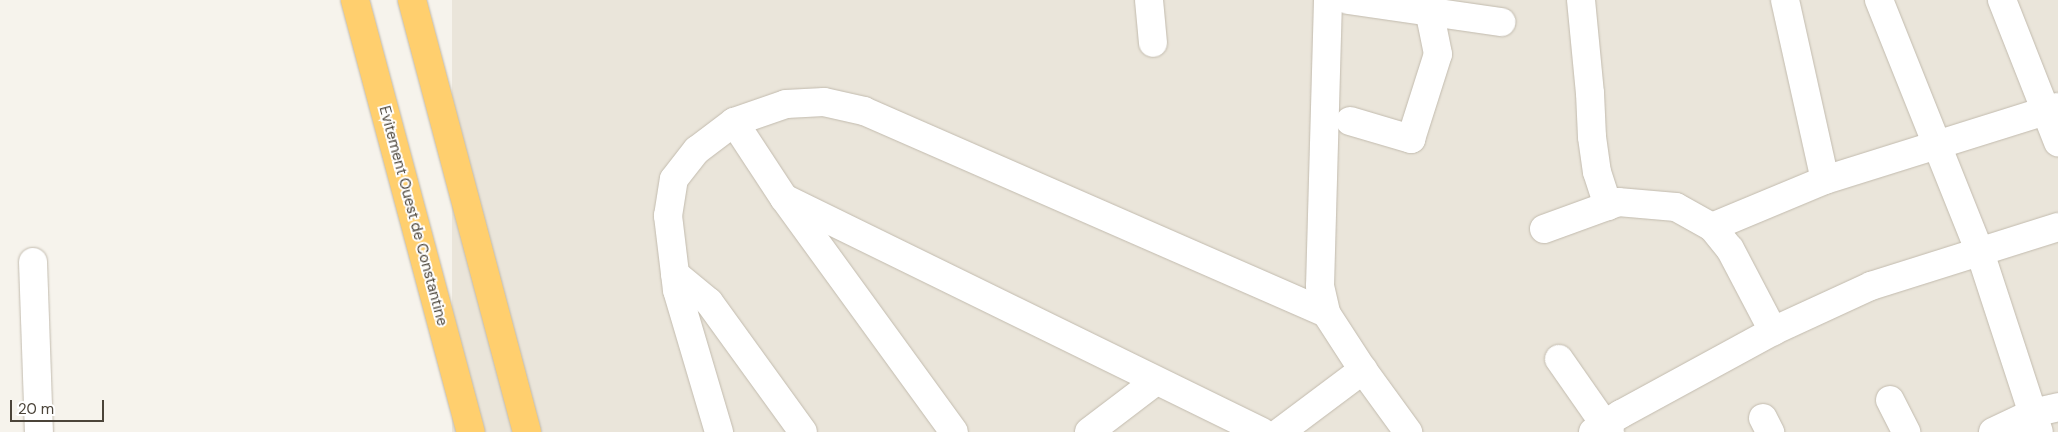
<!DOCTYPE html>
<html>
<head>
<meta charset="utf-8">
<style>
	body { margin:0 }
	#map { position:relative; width:2058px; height:432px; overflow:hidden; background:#f6f3ec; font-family:"DM Sans",sans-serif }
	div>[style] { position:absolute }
	.residential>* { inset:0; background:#eae5da; transform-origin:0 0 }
	.roads { filter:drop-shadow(0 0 1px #c2bbae) drop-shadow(0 0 1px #c2bbae) }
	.minor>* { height:28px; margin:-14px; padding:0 14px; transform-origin:14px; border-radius:14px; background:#fff }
	.highway>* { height:28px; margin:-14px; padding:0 14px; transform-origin:14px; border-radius:14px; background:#ffcf6e }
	span { translate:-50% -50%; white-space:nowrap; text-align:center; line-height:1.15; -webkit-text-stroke:4px #fff; paint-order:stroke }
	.street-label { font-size:15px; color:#4b4439 }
	.scale { position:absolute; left:10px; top:400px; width:94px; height:22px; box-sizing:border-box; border:2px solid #4b4439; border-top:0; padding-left:6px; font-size:15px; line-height:18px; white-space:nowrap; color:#4b4439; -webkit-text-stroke:4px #fff; paint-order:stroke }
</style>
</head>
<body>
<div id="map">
	<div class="residential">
		<div style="left:452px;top:0;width:1606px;height:448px"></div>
	</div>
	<div class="roads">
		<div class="minor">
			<div style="left:1149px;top:0;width:43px;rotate:84.7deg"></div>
			<div style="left:1328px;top:0;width:286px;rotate:91.6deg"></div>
			<div style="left:1320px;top:286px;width:28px;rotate:77deg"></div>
			<div style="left:1326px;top:313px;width:68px;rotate:57deg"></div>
			<div style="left:1363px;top:370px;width:77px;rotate:54deg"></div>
			<div style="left:1348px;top:0;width:155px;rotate:8.2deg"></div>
			<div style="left:1581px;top:0;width:93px;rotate:84.5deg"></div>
			<div style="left:1590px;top:93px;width:44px;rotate:87.4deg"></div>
			<div style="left:1592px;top:137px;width:35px;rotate:82deg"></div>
			<div style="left:1597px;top:172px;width:36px;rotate:72deg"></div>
			<div style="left:1785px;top:0;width:184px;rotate:77.5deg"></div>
			<div style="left:1879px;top:0;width:271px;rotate:68.2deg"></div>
			<div style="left:1980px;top:252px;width:189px;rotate:71.9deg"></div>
			<div style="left:2002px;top:0;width:153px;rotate:68.5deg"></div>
			<div style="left:1350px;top:121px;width:64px;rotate:16.4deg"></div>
			<div style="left:1411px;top:139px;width:89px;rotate:-72.4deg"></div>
			<div style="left:1438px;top:54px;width:55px;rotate:-101.5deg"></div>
			<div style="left:734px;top:122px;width:91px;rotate:56.7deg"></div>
			<div style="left:784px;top:198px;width:289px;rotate:54deg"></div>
			<div style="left:784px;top:198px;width:532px;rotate:26.08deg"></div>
			<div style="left:1712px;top:227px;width:122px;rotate:-22.6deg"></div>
			<div style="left:1825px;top:180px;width:244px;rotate:-17.4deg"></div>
			<div style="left:1544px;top:229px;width:79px;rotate:-20deg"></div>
			<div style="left:1618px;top:202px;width:58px;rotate:4.9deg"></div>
			<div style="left:1676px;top:207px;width:41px;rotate:29.1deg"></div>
			<div style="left:1712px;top:227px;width:28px;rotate:51deg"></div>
			<div style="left:1730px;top:249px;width:93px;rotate:62.3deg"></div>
			<div style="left:33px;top:262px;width:170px;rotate:88deg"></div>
			<div style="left:675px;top:274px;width:44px;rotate:39.5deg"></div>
			<div style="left:709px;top:302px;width:160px;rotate:54.1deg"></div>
			<div style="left:1559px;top:359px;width:89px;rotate:55.1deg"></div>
			<div style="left:1890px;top:400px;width:36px;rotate:63deg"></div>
			<div style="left:1763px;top:418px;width:16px;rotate:63deg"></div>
			<div style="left:719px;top:432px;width:148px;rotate:-106.5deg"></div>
			<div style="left:677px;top:290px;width:75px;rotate:-96.9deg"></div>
			<div style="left:668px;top:216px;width:37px;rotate:-81deg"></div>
			<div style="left:674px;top:179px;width:37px;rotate:-52deg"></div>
			<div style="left:697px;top:150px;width:46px;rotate:-37.1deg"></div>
			<div style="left:734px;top:122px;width:55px;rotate:-19.1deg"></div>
			<div style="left:786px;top:104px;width:38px;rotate:-3deg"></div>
			<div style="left:824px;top:102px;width:41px;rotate:12.7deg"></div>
			<div style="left:864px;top:111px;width:504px;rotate:23.62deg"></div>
			<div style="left:1089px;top:432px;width:84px;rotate:-37.3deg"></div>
			<div style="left:1280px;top:432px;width:104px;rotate:-36.8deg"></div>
			<div style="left:1593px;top:432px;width:33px;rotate:-33deg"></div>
			<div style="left:1621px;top:414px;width:173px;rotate:-28.6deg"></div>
			<div style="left:1773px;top:331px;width:108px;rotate:-24.7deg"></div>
			<div style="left:1871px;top:286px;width:196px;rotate:-17.5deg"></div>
			<div style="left:1993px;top:432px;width:44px;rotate:-25.4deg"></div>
			<div style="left:2033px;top:413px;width:26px;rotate:-13deg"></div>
		</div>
		<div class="highway">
			<div style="left:355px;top:0;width:447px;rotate:75deg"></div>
			<div style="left:412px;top:0;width:447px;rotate:75.1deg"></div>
		</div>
	</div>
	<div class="street-label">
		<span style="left:413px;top:216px;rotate:75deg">Evitement Ouest de Constantine</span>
	</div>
	<div class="scale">20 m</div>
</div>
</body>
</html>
